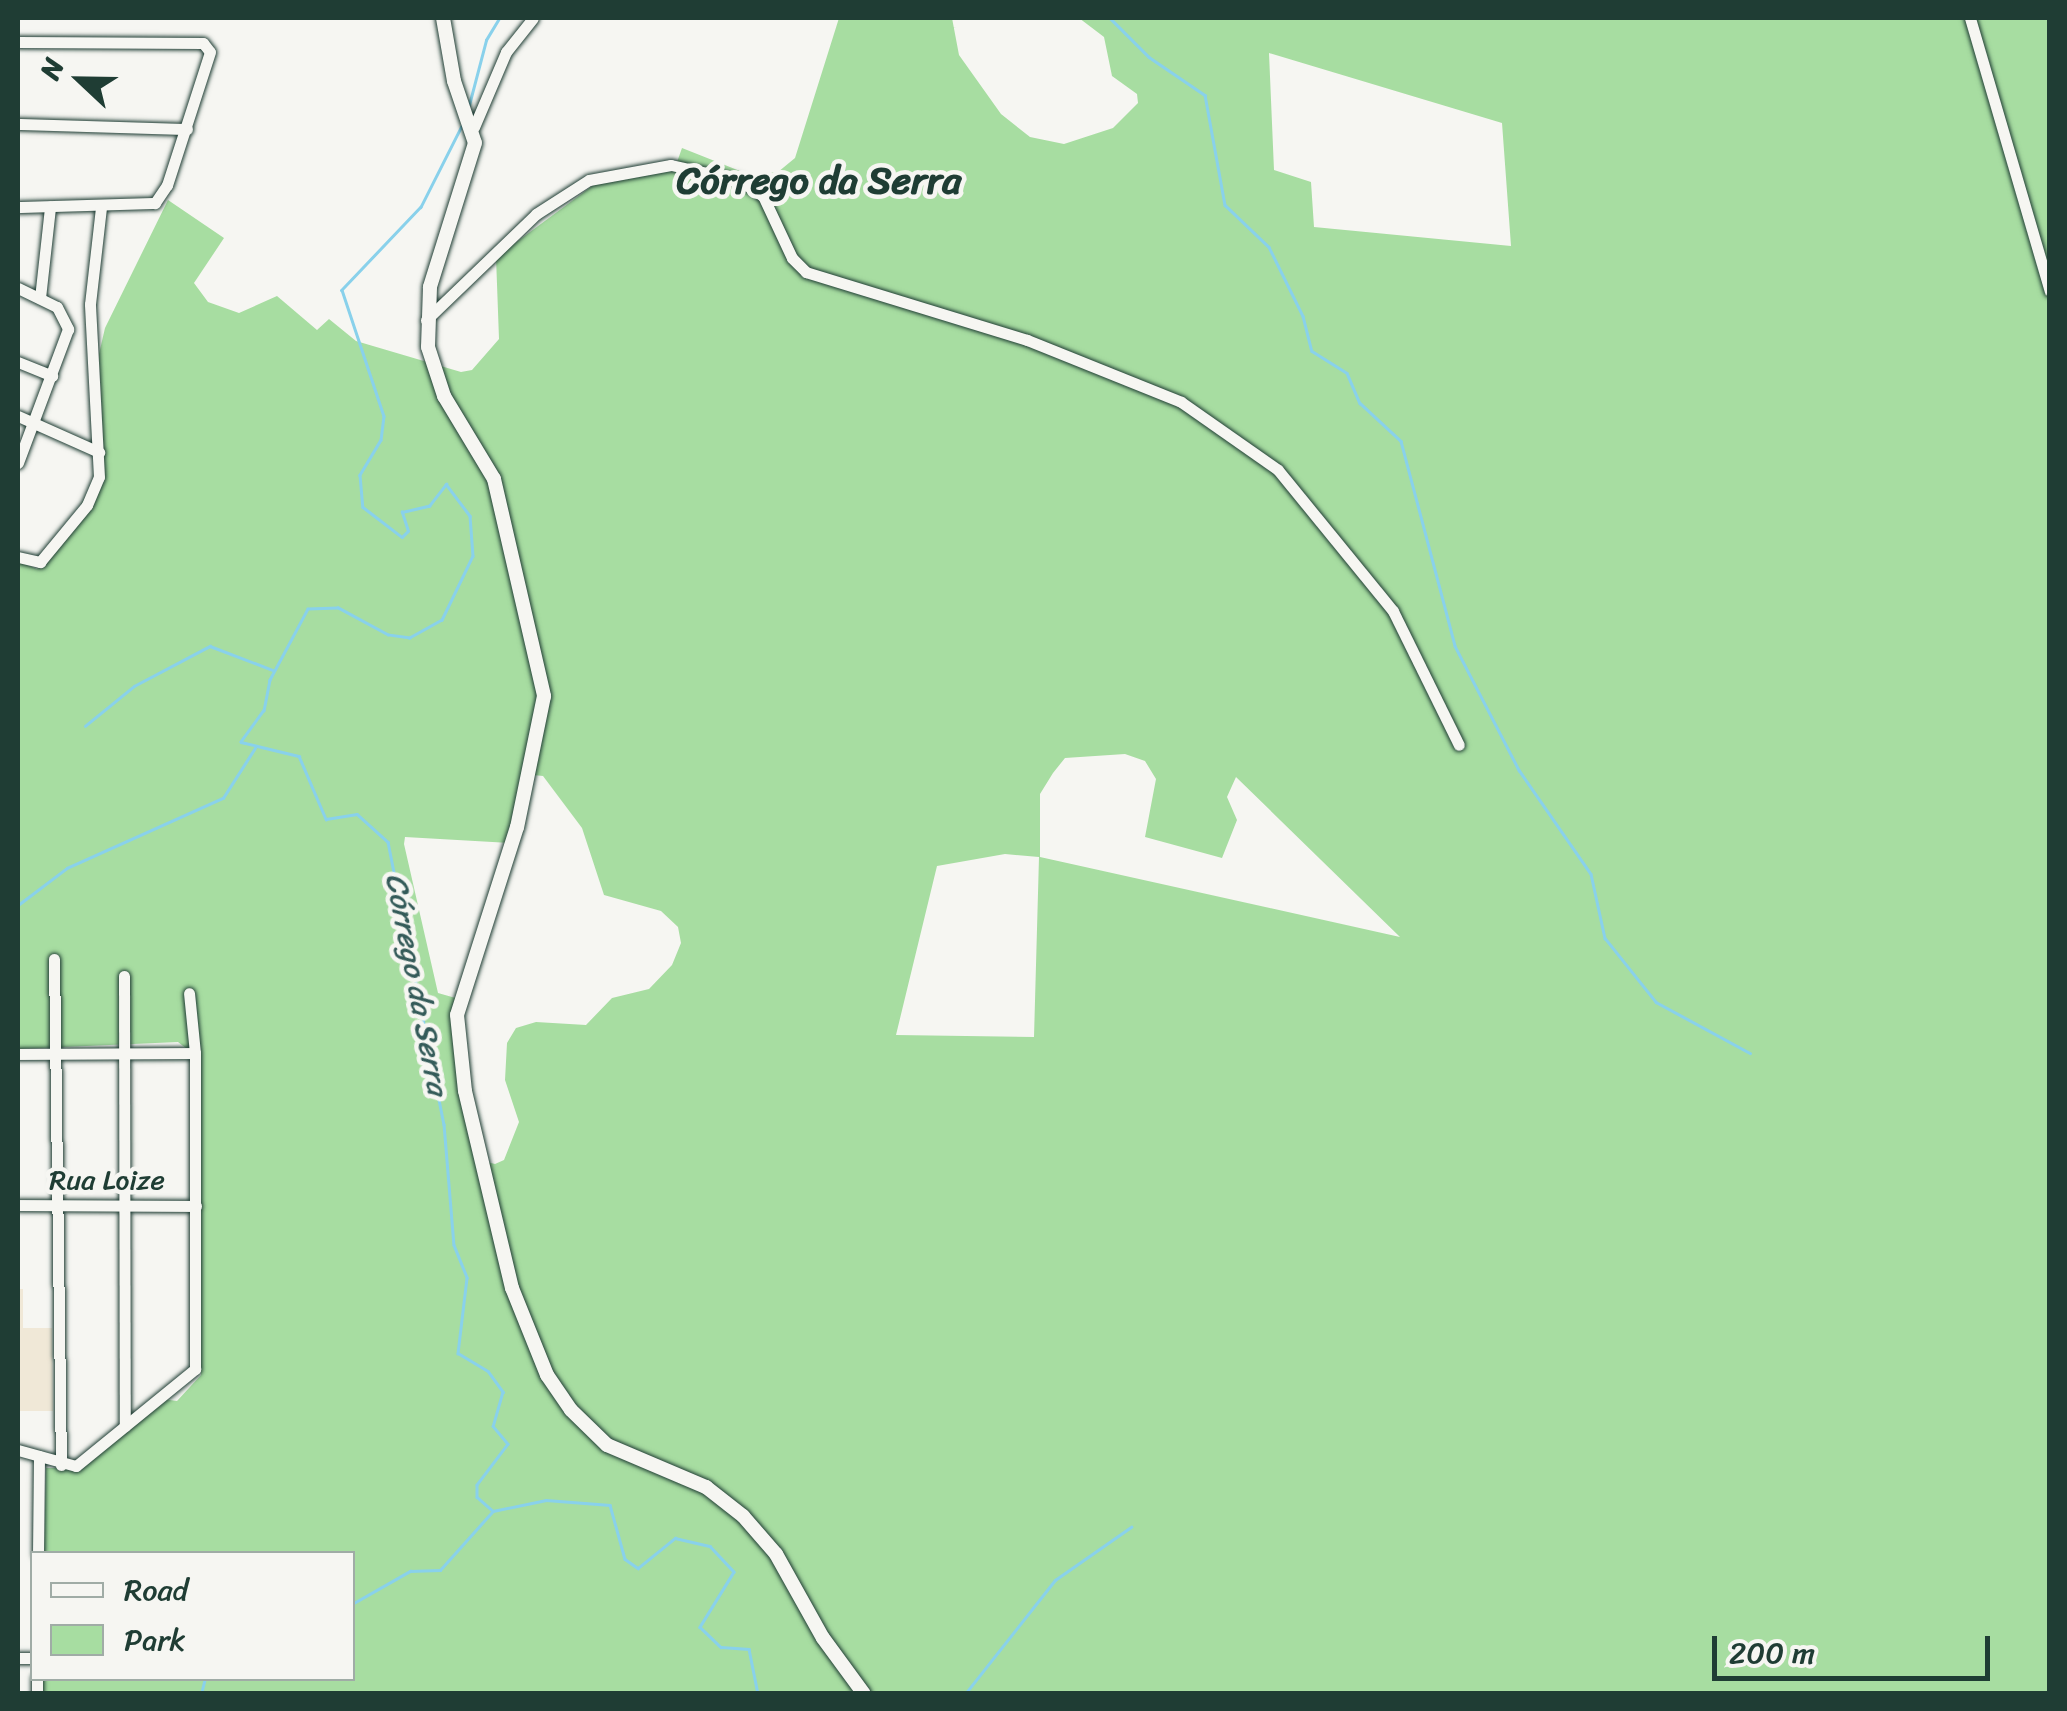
<!DOCTYPE html>
<html>
<head>
<meta charset="utf-8">
<style>
	body { margin:0 }
	#map { position:relative; width:2067px; height:1711px; overflow:hidden; background:#f6f6f2; font-family:Sriracha,sans-serif }
	div>[style] { position:absolute }
	.built>* { inset:0; background:#f0e8d7 }
	.green>* { inset:0; background:#a7dda1 }
	.stream>* { height:2.5px; margin:-1.25px; padding:0 1.25px; transform-origin:1.25px; border-radius:1.25px; background:#89d1eb }
	.roads { filter:drop-shadow(0 0 2px #1f3d34) drop-shadow(0 0 2px #1f3d34) }
	.minor>* { height:11px; margin:-5.5px; padding:0 5.5px; transform-origin:5.5px; border-radius:5.5px; background:#f6f6f2 }
	.tertiary>* { height:14px; margin:-7px; padding:0 7px; transform-origin:7px; border-radius:7px; background:#f6f6f2 }
	span { translate:-50% -50%; white-space:nowrap; text-align:center; line-height:1.15; -webkit-text-stroke:9px #f6f6f2; paint-order:stroke }
	.street-label { font-size:28px; color:#1f3d34 }
	.water-label { font-size:30px; color:#345b59; font-style:italic }
	.district-label { font-size:38px; color:#1f3d34; font-weight:700 }
	.frame { position:absolute; inset:0; border:20px solid #1f3d34; pointer-events:none }
	.legend { position:absolute; left:30px; top:1551px; width:325px; height:130px; box-sizing:border-box; background:#f6f6f2; border:2px solid #a0aca6; margin:0; padding:12px 18px; list-style:none; font-size:30px; color:#1f3d34 }
	.legend li { display:flex; align-items:center; gap:20px; height:50px }
	.legend b { width:50px; border:2px solid #a0aca6 }
	.north { position:absolute; left:30px; top:30px; width:100px; height:100px; -webkit-text-stroke:8px #f6f6f2; paint-order:stroke; rotate:292deg; font-size:28px; font-weight:700; line-height:40px; text-align:center; color:#1f3d34 }
	.north::after { content:''; display:block; margin:auto; width:35px; height:45px; background:#1f3d34; clip-path:polygon(50% 0,100% 100%,50% 72%,0 100%) }
	.scale { position:absolute; left:1712px; top:1636px; width:278px; height:45px; box-sizing:border-box; border:5px solid #1f3d34; border-top:0; padding-left:12px; font-size:30px; line-height:35px; white-space:nowrap; color:#1f3d34; -webkit-text-stroke:8px #f6f6f2; paint-order:stroke }
</style>
</head>
<body>
<div id="map">
	<div class="built">
		<div style="clip-path:polygon(18px 1289px,23px 1289px,23px 1328px,52px 1328px,53px 1411px,18px 1411px)"></div>
	</div>
	<div class="green">
		<div style="clip-path:polygon(evenodd,839px 18px,952px 18px,959px 55px,1001px 114px,1030px 137px,1064px 144px,1113px 128px,1138px 103px,1137px 94px,1112px 76px,1104px 37px,1079px 18px,2049px 18px,2049px 1693px,40px 1693px,41px 1678px,352px 1678px,352px 1554px,44px 1553px,46px 1468px,69px 1468px,162px 1399px,177px 1401px,201px 1375px,200px 1059px,178px 1042px,18px 1049px,18px 561px,37px 569px,64px 537px,104px 461px,99px 354px,105px 328px,168px 200px,224px 238px,194px 283px,208px 302px,239px 313px,277px 296px,317px 330px,329px 319px,356px 341px,461px 372px,472px 370px,499px 339px,496px 257px,599px 181px,676px 165px,682px 148px,750px 175px,778px 172px,795px 158px,839px 18px,1269px 53px,1502px 123px,1511px 246px,1314px 227px,1311px 182px,1274px 170px,1269px 53px,839px 18px,1125px 754px,1145px 761px,1156px 779px,1145px 837px,1222px 858px,1237px 820px,1227px 797px,1236px 777px,1400px 937px,1040px 857px,1040px 794px,1053px 773px,1065px 758px,1125px 754px,839px 18px,533px 775px,543px 776px,582px 828px,604px 895px,661px 911px,678px 927px,681px 943px,672px 965px,649px 989px,612px 998px,586px 1025px,536px 1022px,516px 1028px,507px 1043px,505px 1080px,519px 1122px,504px 1160px,495px 1164px,487px 1162px,454px 1028px,459px 999px,438px 993px,404px 844px,405px 837px,512px 843px,533px 775px,839px 18px,1005px 854px,1039px 857px,1034px 1037px,896px 1035px,937px 866px,1005px 854px)"></div>
	</div>
	<div class="stream">
		<div style="left:1110px;top:18px;width:55px;rotate:45deg"></div>
		<div style="left:1149px;top:57px;width:68px;rotate:34.2deg"></div>
		<div style="left:1205px;top:95px;width:112px;rotate:79.7deg"></div>
		<div style="left:1225px;top:205px;width:61px;rotate:43.7deg"></div>
		<div style="left:1269px;top:247px;width:77px;rotate:63.8deg"></div>
		<div style="left:1303px;top:316px;width:36px;rotate:76deg"></div>
		<div style="left:1312px;top:351px;width:41px;rotate:32.2deg"></div>
		<div style="left:1347px;top:373px;width:33px;rotate:67deg"></div>
		<div style="left:1360px;top:403px;width:56px;rotate:42.8deg"></div>
		<div style="left:1401px;top:441px;width:212px;rotate:75.2deg"></div>
		<div style="left:1455px;top:646px;width:140px;rotate:62.7deg"></div>
		<div style="left:1519px;top:770px;width:126px;rotate:55.3deg"></div>
		<div style="left:1591px;top:874px;width:66px;rotate:77.7deg"></div>
		<div style="left:1605px;top:938px;width:82px;rotate:51.4deg"></div>
		<div style="left:1656px;top:1002px;width:107px;rotate:28.5deg"></div>
		<div style="left:469px;top:105px;width:67px;rotate:-75.3deg"></div>
		<div style="left:486px;top:40px;width:26px;rotate:-59deg"></div>
		<div style="left:462px;top:126px;width:91px;rotate:116.8deg"></div>
		<div style="left:421px;top:207px;width:115px;rotate:133.6deg"></div>
		<div style="left:342px;top:290px;width:133px;rotate:71.6deg"></div>
		<div style="left:384px;top:416px;width:24px;rotate:97deg"></div>
		<div style="left:381px;top:440px;width:41px;rotate:121deg"></div>
		<div style="left:360px;top:475px;width:32px;rotate:85deg"></div>
		<div style="left:363px;top:507px;width:49px;rotate:37.6deg"></div>
		<div style="left:402px;top:537px;width:8px;rotate:-45deg"></div>
		<div style="left:408px;top:531px;width:20px;rotate:-108deg"></div>
		<div style="left:402px;top:512px;width:28px;rotate:-13deg"></div>
		<div style="left:429px;top:506px;width:28px;rotate:-52deg"></div>
		<div style="left:446px;top:484px;width:40px;rotate:53deg"></div>
		<div style="left:470px;top:516px;width:40px;rotate:85.7deg"></div>
		<div style="left:473px;top:556px;width:71px;rotate:115.8deg"></div>
		<div style="left:442px;top:620px;width:37px;rotate:151deg"></div>
		<div style="left:410px;top:638px;width:22px;rotate:-172deg"></div>
		<div style="left:388px;top:635px;width:57px;rotate:-151.6deg"></div>
		<div style="left:338px;top:608px;width:30px;rotate:178deg"></div>
		<div style="left:308px;top:609px;width:81px;rotate:118.2deg"></div>
		<div style="left:270px;top:680px;width:31px;rotate:101deg"></div>
		<div style="left:264px;top:710px;width:39px;rotate:126deg"></div>
		<div style="left:241px;top:742px;width:60px;rotate:13.6deg"></div>
		<div style="left:299px;top:756px;width:69px;rotate:66.8deg"></div>
		<div style="left:326px;top:819px;width:31px;rotate:-9deg"></div>
		<div style="left:357px;top:814px;width:42px;rotate:42.1deg"></div>
		<div style="left:388px;top:842px;width:288px;rotate:78.8deg"></div>
		<div style="left:444px;top:1124px;width:121px;rotate:85.3deg"></div>
		<div style="left:454px;top:1245px;width:35px;rotate:68deg"></div>
		<div style="left:467px;top:1278px;width:76px;rotate:96.8deg"></div>
		<div style="left:458px;top:1353px;width:35px;rotate:31deg"></div>
		<div style="left:488px;top:1371px;width:26px;rotate:54deg"></div>
		<div style="left:503px;top:1392px;width:35px;rotate:106deg"></div>
		<div style="left:493px;top:1426px;width:23px;rotate:50deg"></div>
		<div style="left:508px;top:1444px;width:51px;rotate:127.1deg"></div>
		<div style="left:477px;top:1485px;width:12px;rotate:90deg"></div>
		<div style="left:477px;top:1497px;width:21px;rotate:41deg"></div>
		<div style="left:493px;top:1511px;width:54px;rotate:-11.7deg"></div>
		<div style="left:546px;top:1500px;width:64px;rotate:4.5deg"></div>
		<div style="left:610px;top:1505px;width:56px;rotate:74.5deg"></div>
		<div style="left:625px;top:1559px;width:16px;rotate:35deg"></div>
		<div style="left:638px;top:1568px;width:48px;rotate:-39deg"></div>
		<div style="left:675px;top:1538px;width:36px;rotate:13deg"></div>
		<div style="left:710px;top:1546px;width:35px;rotate:47deg"></div>
		<div style="left:734px;top:1572px;width:65px;rotate:121.7deg"></div>
		<div style="left:700px;top:1627px;width:29px;rotate:44deg"></div>
		<div style="left:721px;top:1647px;width:28px;rotate:4deg"></div>
		<div style="left:749px;top:1649px;width:46px;rotate:78.7deg"></div>
		<div style="left:85px;top:726px;width:63px;rotate:-39.2deg"></div>
		<div style="left:134px;top:686px;width:86px;rotate:-27.8deg"></div>
		<div style="left:210px;top:646px;width:67px;rotate:20.9deg"></div>
		<div style="left:18px;top:905px;width:61px;rotate:-37.1deg"></div>
		<div style="left:67px;top:868px;width:171px;rotate:-24.2deg"></div>
		<div style="left:223px;top:798px;width:59px;rotate:-57.4deg"></div>
		<div style="left:352px;top:1604px;width:67px;rotate:-29.6deg"></div>
		<div style="left:410px;top:1571px;width:30px;rotate:-2deg"></div>
		<div style="left:440px;top:1570px;width:79px;rotate:-48.1deg"></div>
		<div style="left:201px;top:1694px;width:16px;rotate:-76deg"></div>
		<div style="left:965px;top:1694px;width:145px;rotate:-51.7deg"></div>
		<div style="left:1055px;top:1580px;width:93px;rotate:-34.9deg"></div>
	</div>
	<div class="roads">
		<div class="minor">
			<div style="left:1970px;top:18px;width:284px;rotate:73.7deg"></div>
			<div style="left:18px;top:42px;width:185px;rotate:0.3deg"></div>
			<div style="left:203px;top:43px;width:11px;rotate:52deg"></div>
			<div style="left:210px;top:52px;width:140px;rotate:107.9deg"></div>
			<div style="left:167px;top:185px;width:22px;rotate:124deg"></div>
			<div style="left:155px;top:203px;width:137px;rotate:178.3deg"></div>
			<div style="left:18px;top:124px;width:169px;rotate:1.7deg"></div>
			<div style="left:474px;top:127px;width:82px;rotate:-66.9deg"></div>
			<div style="left:506px;top:52px;width:43px;rotate:-51.5deg"></div>
			<div style="left:18px;top:288px;width:43px;rotate:26deg"></div>
			<div style="left:57px;top:307px;width:25px;rotate:63deg"></div>
			<div style="left:68px;top:329px;width:143px;rotate:110.5deg"></div>
			<div style="left:40px;top:298px;width:92px;rotate:-83.7deg"></div>
			<div style="left:426px;top:320px;width:153px;rotate:-43.9deg"></div>
			<div style="left:536px;top:214px;width:63px;rotate:-32.7deg"></div>
			<div style="left:589px;top:180px;width:83px;rotate:-10.4deg"></div>
			<div style="left:671px;top:165px;width:70px;rotate:12.4deg"></div>
			<div style="left:739px;top:180px;width:29px;rotate:34deg"></div>
			<div style="left:763px;top:196px;width:68px;rotate:64.9deg"></div>
			<div style="left:792px;top:258px;width:20px;rotate:45deg"></div>
			<div style="left:806px;top:272px;width:231px;rotate:17.1deg"></div>
			<div style="left:1027px;top:340px;width:166px;rotate:21.9deg"></div>
			<div style="left:1181px;top:402px;width:118px;rotate:35deg"></div>
			<div style="left:1278px;top:470px;width:182px;rotate:50.8deg"></div>
			<div style="left:1393px;top:611px;width:149px;rotate:63.8deg"></div>
			<div style="left:18px;top:362px;width:37px;rotate:22deg"></div>
			<div style="left:18px;top:416px;width:89px;rotate:24deg"></div>
			<div style="left:18px;top:557px;width:23px;rotate:13deg"></div>
			<div style="left:40px;top:562px;width:74px;rotate:-50.5deg"></div>
			<div style="left:87px;top:505px;width:30px;rotate:-67deg"></div>
			<div style="left:99px;top:477px;width:173px;rotate:-93deg"></div>
			<div style="left:90px;top:304px;width:98px;rotate:-83.5deg"></div>
			<div style="left:54px;top:959px;width:506px;rotate:89.21deg"></div>
			<div style="left:124px;top:976px;width:450px;rotate:89.9deg"></div>
			<div style="left:18px;top:1054px;width:177px;rotate:-0.3deg"></div>
			<div style="left:18px;top:1205px;width:178px;rotate:0.3deg"></div>
			<div style="left:18px;top:1450px;width:60px;rotate:15.4deg"></div>
			<div style="left:76px;top:1466px;width:154px;rotate:-39.2deg"></div>
			<div style="left:195px;top:1369px;width:316px;rotate:-90deg"></div>
			<div style="left:195px;top:1053px;width:60px;rotate:-95.7deg"></div>
			<div style="left:38px;top:1554px;width:98px;rotate:-89.4deg"></div>
			<div style="left:18px;top:1658px;width:14px"></div>
			<div style="left:37px;top:1694px;width:16px;rotate:-90deg"></div>
		</div>
		<div class="tertiary">
			<div style="left:443px;top:18px;width:64px;rotate:80.1deg"></div>
			<div style="left:454px;top:81px;width:65px;rotate:71.3deg"></div>
			<div style="left:475px;top:143px;width:151px;rotate:107.4deg"></div>
			<div style="left:430px;top:287px;width:60px;rotate:91.9deg"></div>
			<div style="left:428px;top:347px;width:52px;rotate:71.9deg"></div>
			<div style="left:444px;top:396px;width:97px;rotate:58.9deg"></div>
			<div style="left:494px;top:479px;width:223px;rotate:77deg"></div>
			<div style="left:544px;top:696px;width:134px;rotate:101.6deg"></div>
			<div style="left:517px;top:827px;width:197px;rotate:107.7deg"></div>
			<div style="left:457px;top:1015px;width:76px;rotate:84deg"></div>
			<div style="left:465px;top:1091px;width:203px;rotate:76.6deg"></div>
			<div style="left:512px;top:1288px;width:94px;rotate:68.1deg"></div>
			<div style="left:547px;top:1375px;width:42px;rotate:55.6deg"></div>
			<div style="left:571px;top:1410px;width:50px;rotate:44.2deg"></div>
			<div style="left:607px;top:1445px;width:108px;rotate:23deg"></div>
			<div style="left:706px;top:1487px;width:47px;rotate:38.1deg"></div>
			<div style="left:743px;top:1516px;width:50px;rotate:49deg"></div>
			<div style="left:776px;top:1554px;width:96px;rotate:60.8deg"></div>
			<div style="left:823px;top:1638px;width:69px;rotate:53.8deg"></div>
		</div>
	</div>
	<div class="street-label">
		<span style="left:107px;top:1180px">Rua Loize</span>
	</div>
	<div class="water-label">
		<span style="left:417px;top:984px;rotate:79deg">Córrego da Serra</span>
	</div>
	<div class="district-label">
		<span style="left:819px;top:181px">Córrego da Serra</span>
	</div>
	<div class="frame"></div>
	<ul class="legend">
	<li><b style="height:12px;background:#f6f6f2"></b>Road</li>
	<li><b style="height:28px;background:#a7dda1"></b>Park</li>
	</ul>
	<div class="north">N</div>
	<div class="scale">200 m</div>
</div>
</body>
</html>
